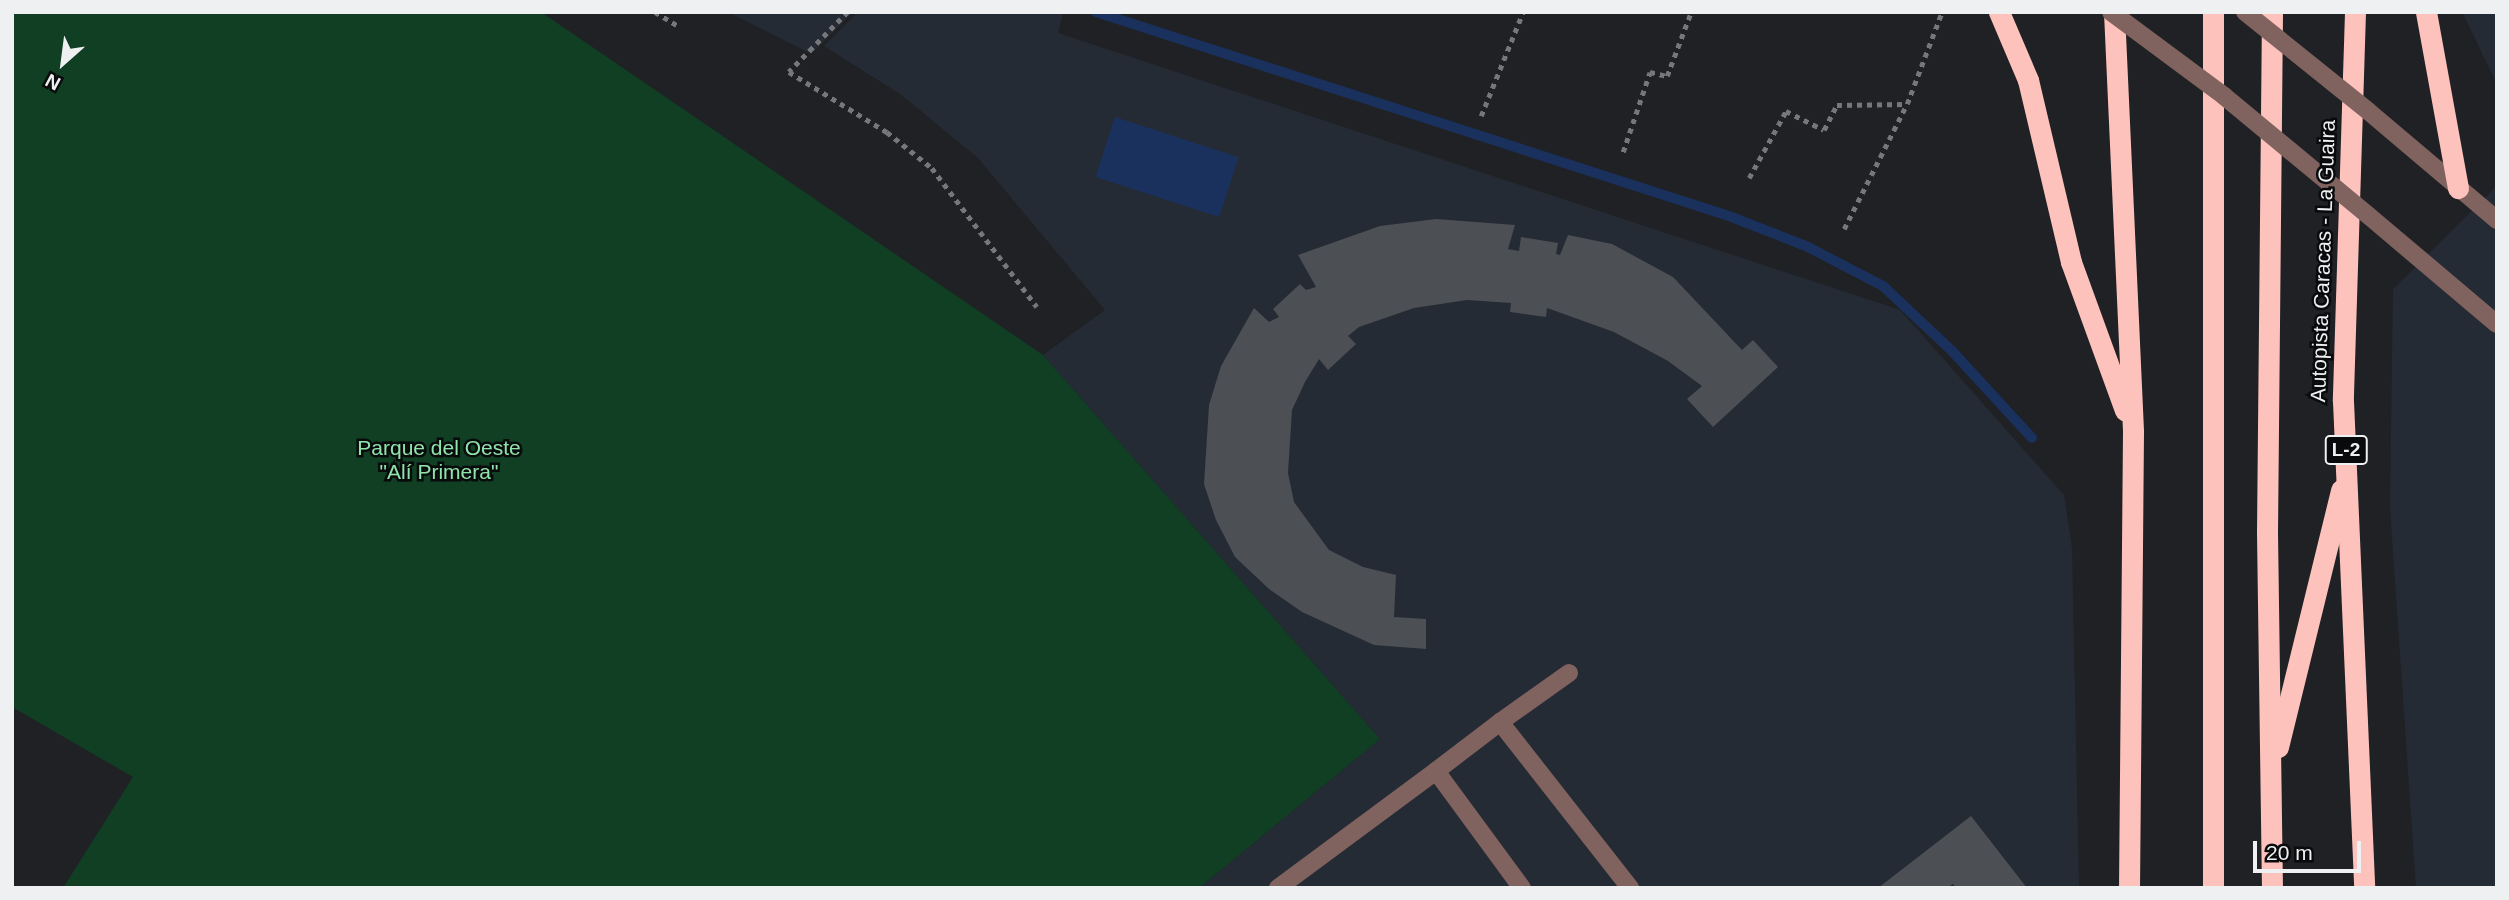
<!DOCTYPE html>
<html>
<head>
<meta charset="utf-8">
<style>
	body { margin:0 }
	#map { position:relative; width:2509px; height:900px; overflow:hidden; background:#1f2125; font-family:Arial,sans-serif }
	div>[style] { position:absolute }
	.built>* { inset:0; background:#252b34 }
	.green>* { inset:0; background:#103f23 }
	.water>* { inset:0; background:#1a315e; transform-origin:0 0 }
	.stream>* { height:10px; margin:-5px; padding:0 5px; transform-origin:5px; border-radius:5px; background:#1a315e }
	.building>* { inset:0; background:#4c4f53 }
	.path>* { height:4.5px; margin-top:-2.25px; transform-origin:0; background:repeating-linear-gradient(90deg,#75777a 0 5px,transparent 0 10px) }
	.minor>* { height:18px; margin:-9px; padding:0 9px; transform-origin:9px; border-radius:9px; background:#80625f }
	.highway>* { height:21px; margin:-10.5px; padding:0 10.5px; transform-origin:10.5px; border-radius:10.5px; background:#fec2bc }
	.minor-bridge>* { height:18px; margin:-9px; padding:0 9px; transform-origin:9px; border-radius:9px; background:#80625f }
	span { translate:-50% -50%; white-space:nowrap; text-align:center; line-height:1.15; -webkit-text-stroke:5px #090a0c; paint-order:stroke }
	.shield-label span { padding:2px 5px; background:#090a0c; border:2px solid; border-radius:5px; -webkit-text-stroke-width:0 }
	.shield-label { font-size:19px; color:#eef0f2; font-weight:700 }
	.street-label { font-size:21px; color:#eef0f2 }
	.park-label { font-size:21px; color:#8fe4aa }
	.frame { position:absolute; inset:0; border:14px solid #eef0f2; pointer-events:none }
	.north { position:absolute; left:28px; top:28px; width:70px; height:70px; -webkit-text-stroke:5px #090a0c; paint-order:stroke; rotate:208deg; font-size:19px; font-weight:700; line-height:28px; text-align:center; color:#eef0f2 }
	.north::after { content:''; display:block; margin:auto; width:24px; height:32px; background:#eef0f2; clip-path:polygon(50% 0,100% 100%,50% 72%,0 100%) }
	.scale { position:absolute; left:2253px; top:841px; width:108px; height:32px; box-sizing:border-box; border:4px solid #eef0f2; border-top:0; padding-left:9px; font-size:21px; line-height:24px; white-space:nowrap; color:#eef0f2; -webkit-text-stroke:5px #090a0c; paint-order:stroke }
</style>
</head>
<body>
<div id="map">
	<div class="built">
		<div style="clip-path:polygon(728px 12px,853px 12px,811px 54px)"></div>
		<div style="clip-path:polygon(858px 12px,1063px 12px,1058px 33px,1900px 310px,2064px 495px,2072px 548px,2079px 888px,1199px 888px,1380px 739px,1043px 355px,1105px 310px,978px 158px,900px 94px,824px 46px)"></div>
		<div style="clip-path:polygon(2462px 12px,2497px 12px,2497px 84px)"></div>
		<div style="clip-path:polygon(2497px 186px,2497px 888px,2416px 888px,2390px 508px,2393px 289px)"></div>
	</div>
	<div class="green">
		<div style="clip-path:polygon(12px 12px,541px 12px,1043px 355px,1380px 739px,1199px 888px,63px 888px,133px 777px,12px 707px)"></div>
	</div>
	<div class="water">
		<div style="left:1115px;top:117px;width:130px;height:63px;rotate:18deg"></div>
	</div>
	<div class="stream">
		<div style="left:1096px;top:12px;width:665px;rotate:17.86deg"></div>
		<div style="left:1729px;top:216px;width:85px;rotate:21.4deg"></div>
		<div style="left:1808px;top:247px;width:85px;rotate:27.5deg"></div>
		<div style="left:1883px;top:286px;width:95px;rotate:43.3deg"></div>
		<div style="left:1952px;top:351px;width:118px;rotate:47.4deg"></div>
	</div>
	<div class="building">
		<div style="clip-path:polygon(1436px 219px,1515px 225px,1508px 249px,1519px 251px,1521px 237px,1558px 243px,1556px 254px,1560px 255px,1568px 235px,1612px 244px,1673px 277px,1742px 350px,1753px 340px,1778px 367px,1713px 427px,1687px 399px,1702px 386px,1668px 361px,1614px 332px,1547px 308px,1546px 317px,1510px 312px,1511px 303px,1467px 300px,1414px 308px,1359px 327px,1348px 336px,1356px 344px,1328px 370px,1319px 359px,1305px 382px,1292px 410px,1288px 473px,1294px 502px,1329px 550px,1363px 567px,1396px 575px,1394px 617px,1426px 619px,1426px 649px,1374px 645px,1302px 612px,1269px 589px,1235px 557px,1216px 520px,1204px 484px,1209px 405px,1221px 366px,1254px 308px,1269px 322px,1279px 317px,1273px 309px,1300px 284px,1306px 290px,1316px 287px,1298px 255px,1380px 226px)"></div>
		<div style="clip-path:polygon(1971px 816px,2027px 888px,1956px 888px,1953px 884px,1947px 888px,1878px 888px)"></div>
	</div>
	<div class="path">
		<div style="left:655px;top:12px;width:27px;rotate:31deg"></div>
		<div style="left:848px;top:12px;width:84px;rotate:134.5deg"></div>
		<div style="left:789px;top:72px;width:115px;rotate:31.5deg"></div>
		<div style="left:887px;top:132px;width:58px;rotate:38.7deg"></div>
		<div style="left:932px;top:168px;width:174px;rotate:52.9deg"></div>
		<div style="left:1481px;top:116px;width:112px;rotate:-68deg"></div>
		<div style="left:1623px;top:152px;width:84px;rotate:-71.4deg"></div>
		<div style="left:1650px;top:72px;width:17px;rotate:13deg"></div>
		<div style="left:1667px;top:76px;width:68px;rotate:-69.4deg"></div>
		<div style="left:1749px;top:178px;width:77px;rotate:-61.1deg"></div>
		<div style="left:1786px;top:111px;width:42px;rotate:26.6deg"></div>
		<div style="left:1824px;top:130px;width:28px;rotate:-63deg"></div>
		<div style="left:1837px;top:105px;width:70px;rotate:-0.8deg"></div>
		<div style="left:1844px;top:229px;width:140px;rotate:-63.3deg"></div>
		<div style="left:1907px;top:104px;width:98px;rotate:-69.2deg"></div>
	</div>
	<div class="minor">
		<div style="left:2368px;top:111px;width:169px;rotate:40.2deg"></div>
		<div style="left:2369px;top:216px;width:167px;rotate:40.2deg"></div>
		<div style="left:1569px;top:673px;width:85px;rotate:144.6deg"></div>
		<div style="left:1500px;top:722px;width:211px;rotate:51.9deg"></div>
		<div style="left:1436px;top:771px;width:81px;rotate:-37.4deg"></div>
		<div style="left:1278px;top:888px;width:197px;rotate:-36.5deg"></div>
		<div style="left:1436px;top:771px;width:145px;rotate:53.7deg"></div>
	</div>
	<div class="highway">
		<div style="left:1999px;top:12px;width:74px;rotate:66.9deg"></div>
		<div style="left:2028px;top:80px;width:187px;rotate:76.7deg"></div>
		<div style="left:2071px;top:262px;width:158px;rotate:70deg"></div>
		<div style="left:2114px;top:12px;width:420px;rotate:87.4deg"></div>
		<div style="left:2133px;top:432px;width:456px;rotate:90.5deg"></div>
		<div style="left:2213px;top:12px;width:876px;rotate:90deg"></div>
		<div style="left:2272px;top:12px;width:520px;rotate:90.55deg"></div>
		<div style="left:2267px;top:532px;width:356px;rotate:89.2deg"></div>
		<div style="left:2355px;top:12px;width:389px;rotate:91.8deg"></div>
		<div style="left:2343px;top:401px;width:487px;rotate:87.5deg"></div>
		<div style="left:2426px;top:12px;width:179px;rotate:79.7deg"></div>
		<div style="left:2278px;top:747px;width:265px;rotate:-76.2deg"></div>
	</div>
	<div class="minor-bridge">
		<div style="left:2111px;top:12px;width:141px;rotate:36.6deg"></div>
		<div style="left:2224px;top:96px;width:188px;rotate:39.6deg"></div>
		<div style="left:2245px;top:12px;width:158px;rotate:38.8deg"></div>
	</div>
	<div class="shield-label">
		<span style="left:2346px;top:450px">L-2</span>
	</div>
	<div class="street-label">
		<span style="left:2323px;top:261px;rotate:-88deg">Autopista Caracas - La Guaira</span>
	</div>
	<div class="park-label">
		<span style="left:439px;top:460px">Parque del Oeste<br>"Alí Primera"</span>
	</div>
	<div class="frame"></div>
	<div class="north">N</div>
	<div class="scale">20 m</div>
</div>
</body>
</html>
